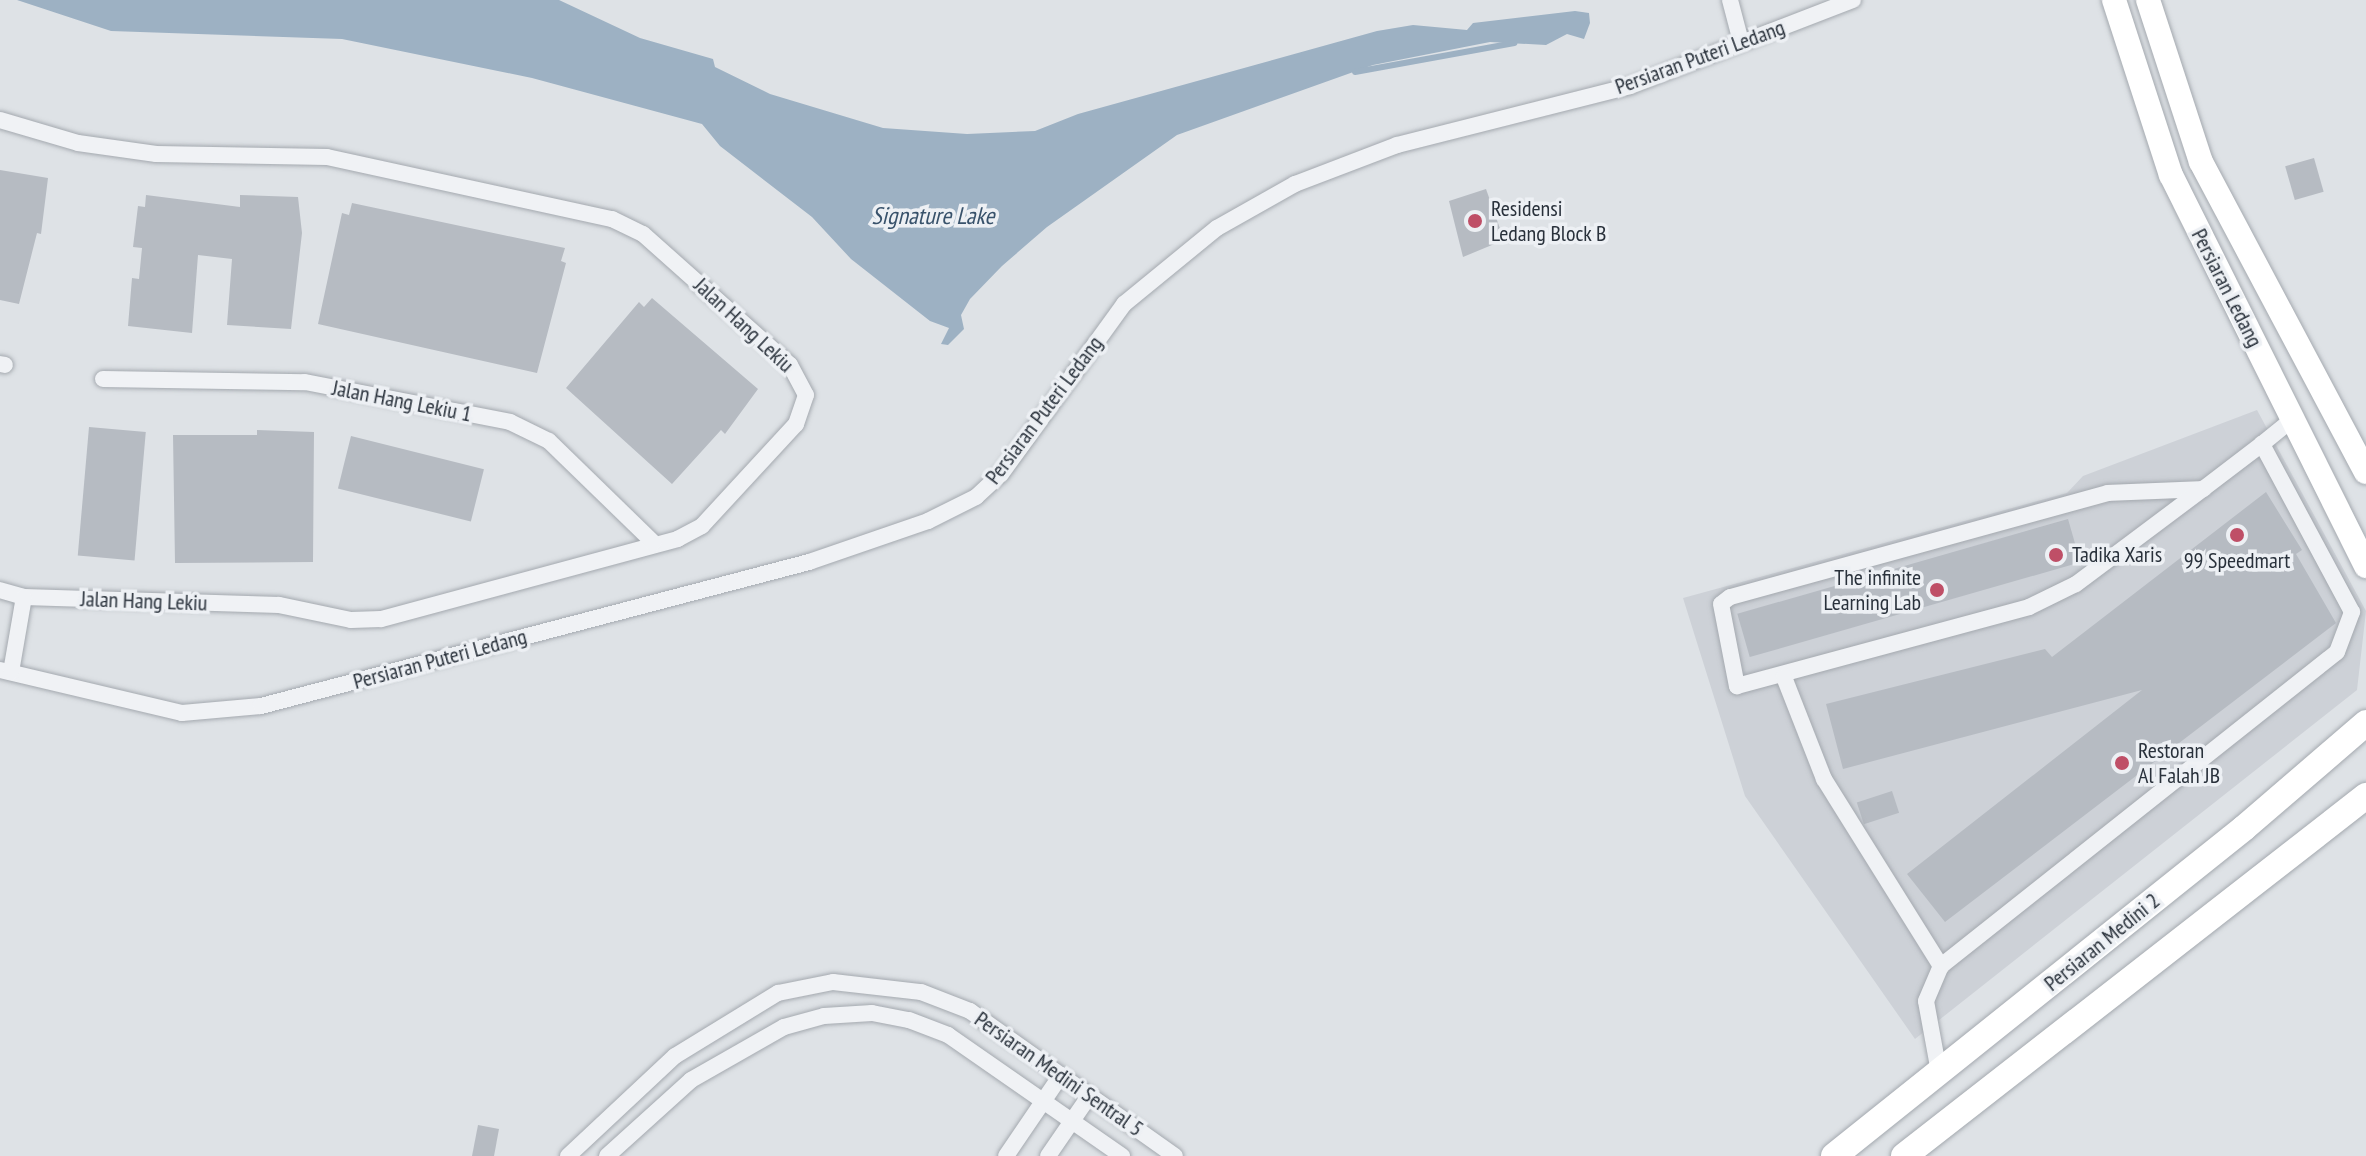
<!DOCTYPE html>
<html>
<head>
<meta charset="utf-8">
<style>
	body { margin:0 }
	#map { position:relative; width:2366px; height:1156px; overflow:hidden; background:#dee2e6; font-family:"PT Sans Narrow",sans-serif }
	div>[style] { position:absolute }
	.built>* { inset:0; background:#cdd1d7 }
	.water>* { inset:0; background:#9db1c3 }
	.stream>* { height:6px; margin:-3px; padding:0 3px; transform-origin:3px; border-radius:3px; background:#9db1c3 }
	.building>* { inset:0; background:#b6bbc2; transform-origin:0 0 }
	.roads { filter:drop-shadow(0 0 2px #a4a9af) drop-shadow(0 0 2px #a4a9af) }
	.street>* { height:16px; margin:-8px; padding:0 8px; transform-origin:8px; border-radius:8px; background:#f0f2f5 }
	.secondary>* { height:24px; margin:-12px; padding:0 12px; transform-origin:12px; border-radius:12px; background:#fff }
	.primary>* { height:26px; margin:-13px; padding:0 13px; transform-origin:13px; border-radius:13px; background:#fff }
	.dots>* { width:22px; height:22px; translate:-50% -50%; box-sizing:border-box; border:4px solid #edf0f4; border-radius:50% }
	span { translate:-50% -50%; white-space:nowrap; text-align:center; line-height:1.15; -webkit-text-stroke:7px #edf0f4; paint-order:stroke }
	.street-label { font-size:22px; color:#29313b }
	.poi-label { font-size:22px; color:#29313b }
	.left { translate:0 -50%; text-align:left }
	.right { translate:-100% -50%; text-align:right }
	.water-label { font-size:24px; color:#38526b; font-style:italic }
</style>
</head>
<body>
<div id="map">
	<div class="built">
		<div style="clip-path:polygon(2257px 410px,2366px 611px,2357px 690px,1915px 1039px,1745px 796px,1683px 598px,2067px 493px,2083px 476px)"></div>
	</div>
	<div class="water">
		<div style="clip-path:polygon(17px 0,559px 0,640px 38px,713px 59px,715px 67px,770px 94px,883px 128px,967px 134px,1035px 131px,1078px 114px,1377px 31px,1413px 25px,1467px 30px,1473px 23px,1575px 11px,1589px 13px,1590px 23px,1584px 39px,1567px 34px,1546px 45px,1490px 42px,1373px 65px,1177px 135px,1047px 227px,1002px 266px,970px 299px,961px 315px,964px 329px,948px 345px,941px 344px,949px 328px,930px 321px,851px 259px,812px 217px,720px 146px,702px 124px,532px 78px,342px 39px,111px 31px)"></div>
	</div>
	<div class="stream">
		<div style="left:1355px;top:72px;width:162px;rotate:-10.3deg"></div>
	</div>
	<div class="building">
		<div style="left:2314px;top:158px;width:35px;height:30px;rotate:74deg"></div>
		<div style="clip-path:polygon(0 170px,48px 178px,41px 234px,37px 233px,19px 304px,0 300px)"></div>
		<div style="clip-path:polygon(1486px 189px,1504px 240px,1463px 257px,1449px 201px)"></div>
		<div style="clip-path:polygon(146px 195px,240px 207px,240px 195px,298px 197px,302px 233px,291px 329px,227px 325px,232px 259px,198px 255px,192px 333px,128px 326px,132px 278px,139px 279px,142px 248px,133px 247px,138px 206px,145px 207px)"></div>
		<div style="clip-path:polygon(352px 203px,565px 248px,561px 261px,566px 263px,537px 373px,318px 324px,342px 213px,349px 215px)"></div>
		<div style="clip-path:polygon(652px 298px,758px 389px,725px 434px,721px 430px,672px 484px,566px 388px,639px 302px,644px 307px)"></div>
		<div style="left:89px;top:427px;width:57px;height:129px;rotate:5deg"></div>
		<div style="clip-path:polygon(257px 430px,314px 432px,313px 562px,175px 563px,173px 435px,257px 435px)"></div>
		<div style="left:351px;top:436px;width:137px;height:54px;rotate:14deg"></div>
		<div style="clip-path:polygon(2266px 492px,2302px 550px,2296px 554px,2336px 623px,1945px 922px,1907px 874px,2142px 690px,1843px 769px,1826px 704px,2045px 649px,2052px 657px)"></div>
		<div style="left:2068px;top:519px;width:45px;height:344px;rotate:74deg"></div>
		<div style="left:1892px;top:791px;width:23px;height:37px;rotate:72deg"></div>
		<div style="clip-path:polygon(478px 1125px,499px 1129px,494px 1156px,472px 1156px)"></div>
	</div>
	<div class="roads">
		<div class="street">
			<div style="left:1730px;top:0;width:43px;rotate:75.3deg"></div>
			<div style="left:0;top:120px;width:81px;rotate:16.4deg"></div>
			<div style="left:78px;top:143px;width:79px;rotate:8deg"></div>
			<div style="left:156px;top:154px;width:171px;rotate:1deg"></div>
			<div style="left:327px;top:157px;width:292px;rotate:12.3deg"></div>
			<div style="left:612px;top:219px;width:34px;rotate:26deg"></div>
			<div style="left:643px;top:234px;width:197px;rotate:41.7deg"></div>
			<div style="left:790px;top:365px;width:34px;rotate:62deg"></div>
			<div style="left:806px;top:395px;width:31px;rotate:109deg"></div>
			<div style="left:796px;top:424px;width:139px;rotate:132.7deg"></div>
			<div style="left:702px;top:526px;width:27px;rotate:152deg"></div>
			<div style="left:678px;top:539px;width:308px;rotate:164.9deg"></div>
			<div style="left:381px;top:619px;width:30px;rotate:178deg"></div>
			<div style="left:351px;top:620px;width:74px;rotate:-168.2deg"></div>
			<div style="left:279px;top:605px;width:255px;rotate:-178.2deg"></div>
			<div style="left:24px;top:597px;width:25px;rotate:-164deg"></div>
			<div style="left:0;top:364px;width:5px;rotate:11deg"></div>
			<div style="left:103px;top:379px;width:202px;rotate:0.9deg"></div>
			<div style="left:305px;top:382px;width:209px;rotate:11deg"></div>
			<div style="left:510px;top:422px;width:43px;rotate:26deg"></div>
			<div style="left:549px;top:441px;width:146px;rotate:44.2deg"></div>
			<div style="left:2203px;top:489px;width:95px;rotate:177.6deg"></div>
			<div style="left:2108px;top:493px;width:392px;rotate:164.6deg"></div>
			<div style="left:1730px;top:597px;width:11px;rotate:142deg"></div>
			<div style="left:1721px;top:604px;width:84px;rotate:79deg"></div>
			<div style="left:1737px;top:686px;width:302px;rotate:-15.1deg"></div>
			<div style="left:2029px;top:607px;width:52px;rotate:-26.1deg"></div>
			<div style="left:2076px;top:584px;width:159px;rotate:-36.8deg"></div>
			<div style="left:2203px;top:489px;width:74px;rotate:-37.3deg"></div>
			<div style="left:2262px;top:444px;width:41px;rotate:-39.1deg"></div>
			<div style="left:0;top:670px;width:187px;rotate:13.3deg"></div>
			<div style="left:182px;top:713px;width:79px;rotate:-5.1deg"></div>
			<div style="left:261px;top:706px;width:567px;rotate:-14.72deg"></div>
			<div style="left:809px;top:562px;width:126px;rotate:-19deg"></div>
			<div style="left:928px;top:521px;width:54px;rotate:-26.6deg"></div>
			<div style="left:976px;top:497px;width:34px;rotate:-43deg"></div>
			<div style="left:1001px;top:474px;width:210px;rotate:-54.1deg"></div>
			<div style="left:1124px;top:304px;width:120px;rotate:-39.3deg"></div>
			<div style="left:1217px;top:228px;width:90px;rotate:-29.4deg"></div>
			<div style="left:1295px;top:184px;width:109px;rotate:-20.9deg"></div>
			<div style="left:1397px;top:145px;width:240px;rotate:-14.2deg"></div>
			<div style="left:1630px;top:86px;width:239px;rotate:-21.1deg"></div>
			<div style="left:11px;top:672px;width:76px;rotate:-80.2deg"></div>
			<div style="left:1784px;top:677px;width:110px;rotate:68.6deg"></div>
			<div style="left:1824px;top:779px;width:221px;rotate:58deg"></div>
			<div style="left:1939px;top:1072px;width:72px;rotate:-100.4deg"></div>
			<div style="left:1926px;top:1001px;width:38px;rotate:-67deg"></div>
			<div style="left:1941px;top:966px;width:505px;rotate:-38.41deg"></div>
			<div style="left:2337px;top:652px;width:43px;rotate:-69.4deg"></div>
			<div style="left:2352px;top:612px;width:191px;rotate:-118.2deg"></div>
			<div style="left:568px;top:1156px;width:146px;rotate:-43.1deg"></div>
			<div style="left:675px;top:1056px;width:121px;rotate:-31.5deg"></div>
			<div style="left:778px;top:993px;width:56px;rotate:-11.3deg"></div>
			<div style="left:833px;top:982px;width:89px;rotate:6.5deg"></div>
			<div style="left:921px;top:992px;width:53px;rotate:21.2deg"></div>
			<div style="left:970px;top:1011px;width:251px;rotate:35.3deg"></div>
			<div style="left:607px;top:1156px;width:113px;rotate:-42.1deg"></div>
			<div style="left:691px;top:1080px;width:107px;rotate:-29.7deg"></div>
			<div style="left:784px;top:1027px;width:41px;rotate:-15.4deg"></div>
			<div style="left:824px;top:1016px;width:48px;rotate:-3.6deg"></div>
			<div style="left:872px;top:1013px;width:38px;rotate:11deg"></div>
			<div style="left:909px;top:1020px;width:42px;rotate:21deg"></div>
			<div style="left:948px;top:1035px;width:212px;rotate:34.8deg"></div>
			<div style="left:1006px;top:1156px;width:98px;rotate:-55.8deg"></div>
			<div style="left:1048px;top:1156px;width:74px;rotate:-55.5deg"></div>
		</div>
		<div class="secondary">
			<div style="left:2114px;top:0;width:184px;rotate:72deg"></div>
			<div style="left:2171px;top:175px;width:437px;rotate:63.5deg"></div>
			<div style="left:2148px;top:0;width:170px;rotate:71.9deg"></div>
			<div style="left:2201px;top:162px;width:351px;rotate:62deg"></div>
		</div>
		<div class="primary">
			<div style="left:1834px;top:1156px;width:525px;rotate:-38.66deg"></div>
			<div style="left:2244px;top:828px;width:161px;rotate:-40.7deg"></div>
			<div style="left:1904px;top:1156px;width:586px;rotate:-37.93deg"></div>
		</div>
	</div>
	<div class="dots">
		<div style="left:1475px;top:221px;background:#bf4f67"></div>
		<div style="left:2237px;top:535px;background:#bf4f67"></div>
		<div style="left:2056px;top:555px;background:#bf4f67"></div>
		<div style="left:1937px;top:590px;background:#bf4f67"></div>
		<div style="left:2122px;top:763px;background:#bf4f67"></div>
	</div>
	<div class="street-label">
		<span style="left:1700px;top:57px;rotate:-20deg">Persiaran Puteri Ledang</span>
		<span style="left:2227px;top:288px;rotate:63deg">Persiaran Ledang</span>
		<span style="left:744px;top:325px;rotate:43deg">Jalan Hang Lekiu</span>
		<span style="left:402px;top:401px;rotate:11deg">Jalan Hang Lekiu 1</span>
		<span style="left:1044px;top:410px;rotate:-53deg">Persiaran Puteri Ledang</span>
		<span style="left:144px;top:601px;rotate:2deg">Jalan Hang Lekiu</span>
		<span style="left:440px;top:659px;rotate:-15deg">Persiaran Puteri Ledang</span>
		<span style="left:2102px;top:942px;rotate:-39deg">Persiaran Medini 2</span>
		<span style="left:1059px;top:1074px;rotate:35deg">Persiaran Medini Sentral 5</span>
	</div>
	<div class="poi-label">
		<span class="left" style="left:1491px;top:221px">Residensi<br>Ledang Block B</span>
		<span class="left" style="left:2072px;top:555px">Tadika Xaris</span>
		<span style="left:2237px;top:561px">99 Speedmart</span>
		<span class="right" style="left:1921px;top:590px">The infinite<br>Learning Lab</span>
		<span class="left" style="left:2138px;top:763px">Restoran<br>Al Falah JB</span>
	</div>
	<div class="water-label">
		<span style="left:933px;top:216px">Signature Lake</span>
	</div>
</div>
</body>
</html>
